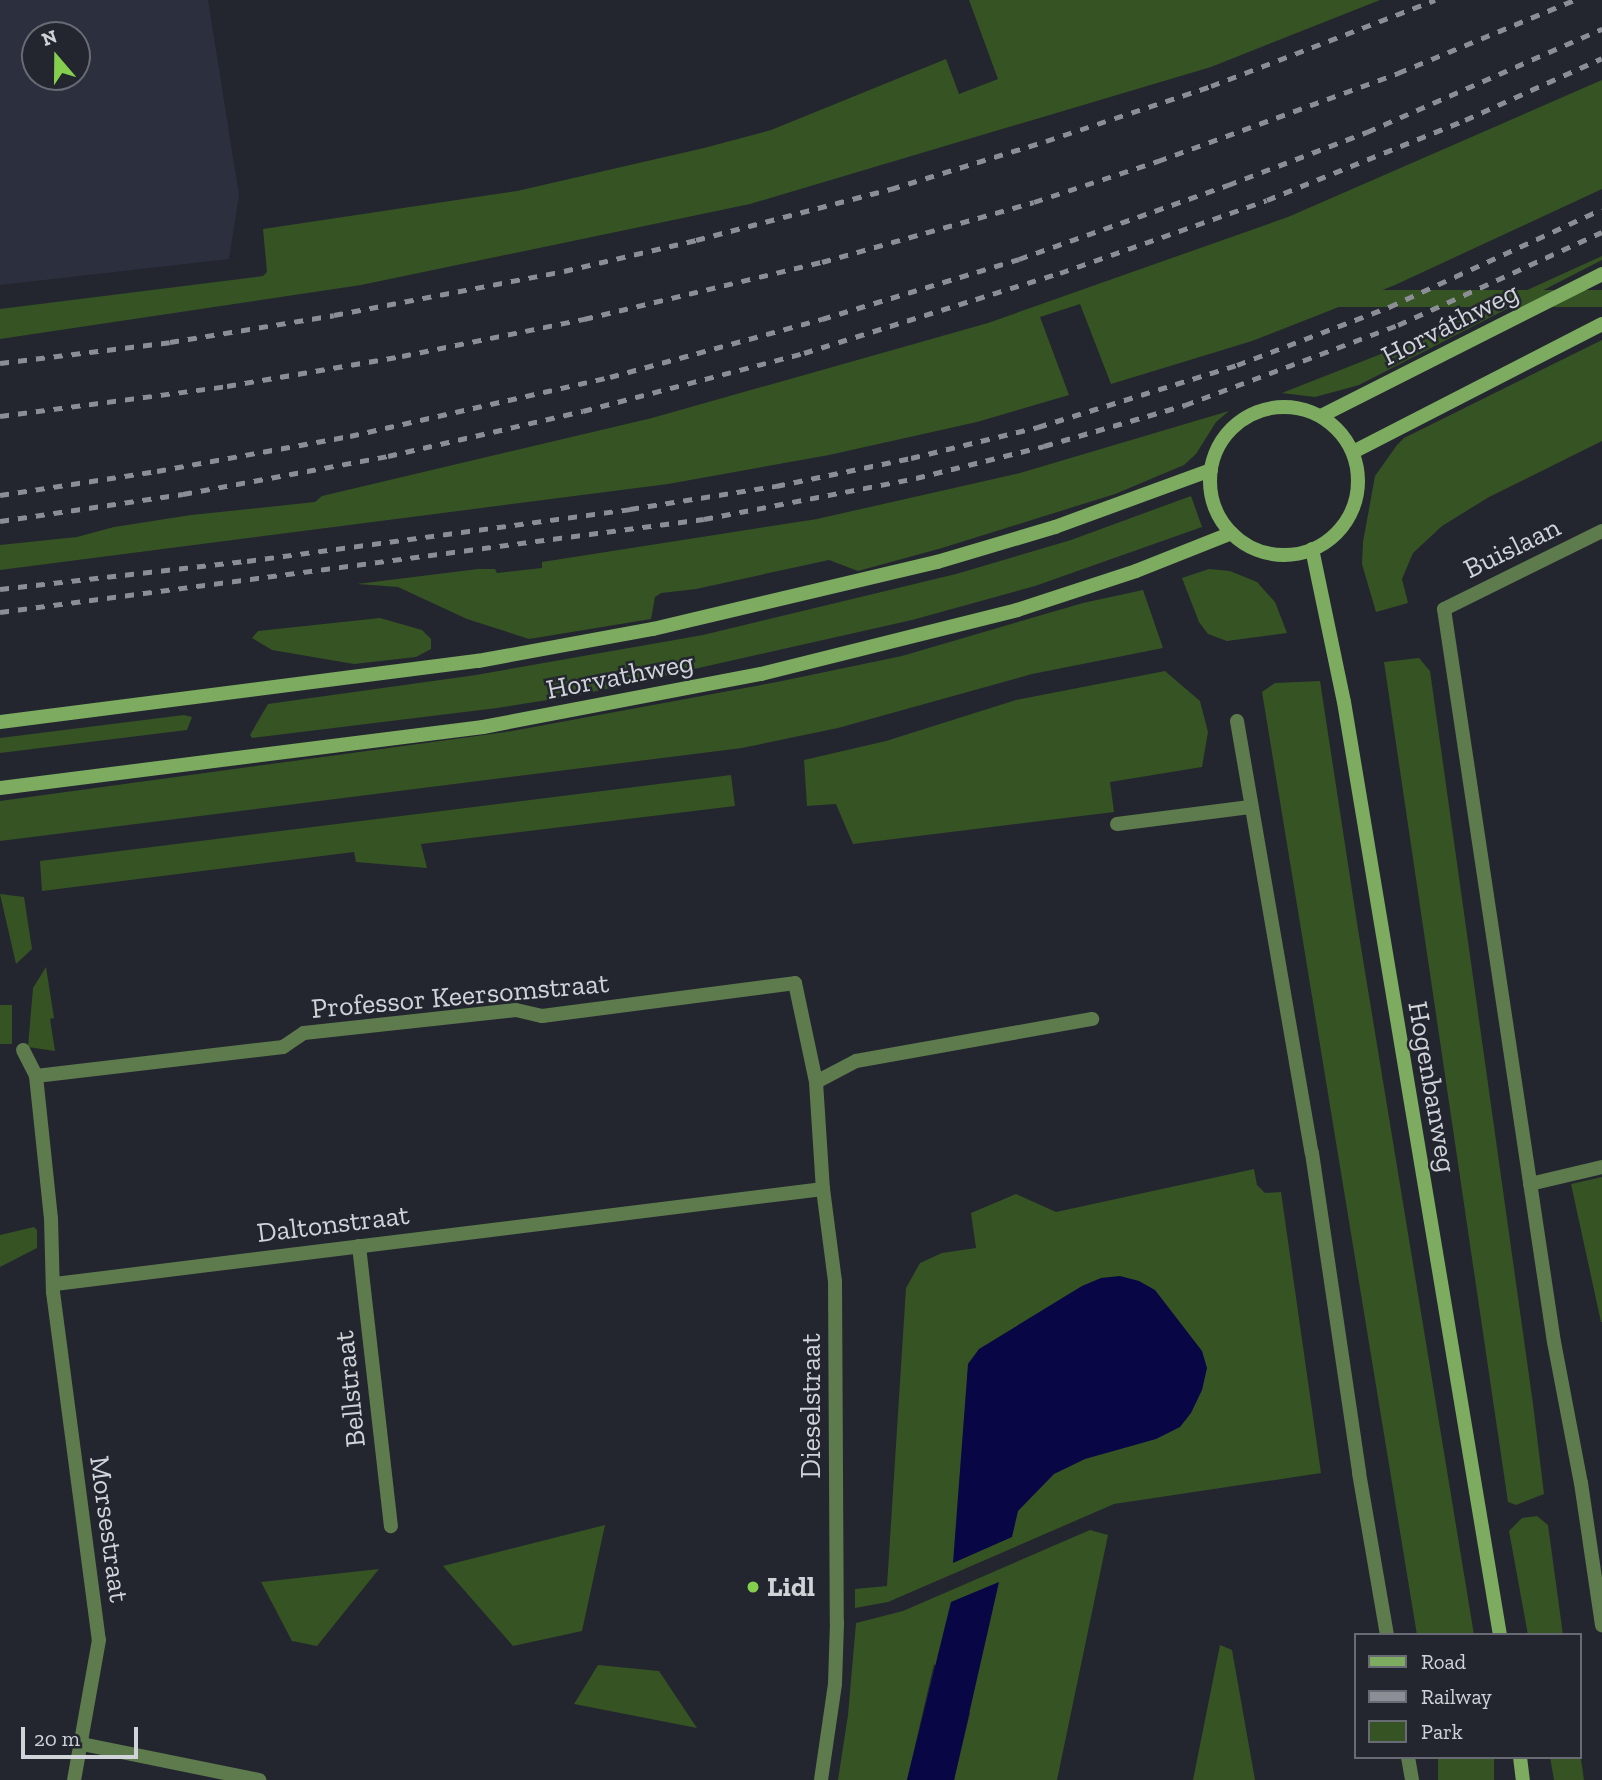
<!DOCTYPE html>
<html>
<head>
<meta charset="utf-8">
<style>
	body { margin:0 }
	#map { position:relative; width:1602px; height:1780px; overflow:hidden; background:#23262f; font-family:"Zilla Slab",serif }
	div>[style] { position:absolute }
	.built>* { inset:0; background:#2b2f3e }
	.green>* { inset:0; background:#365323; transform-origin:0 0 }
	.water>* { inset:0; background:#080645 }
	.street>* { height:14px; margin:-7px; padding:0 7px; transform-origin:7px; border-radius:7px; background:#5e7b4d }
	.secondary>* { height:14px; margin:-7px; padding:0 7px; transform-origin:7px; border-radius:7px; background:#7dac60 }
	.secondary>.ring { margin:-7px; padding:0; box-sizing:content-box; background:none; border:14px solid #7dac60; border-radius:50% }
	.rail>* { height:5px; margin-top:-2.5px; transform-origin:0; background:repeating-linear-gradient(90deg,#8b8e94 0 9px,transparent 0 18px) }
	.dots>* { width:19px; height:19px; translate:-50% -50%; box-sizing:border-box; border:4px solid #23262f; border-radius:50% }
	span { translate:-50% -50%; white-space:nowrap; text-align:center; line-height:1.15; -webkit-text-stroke:5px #23262f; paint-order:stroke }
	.street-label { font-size:28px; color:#d0d3d8 }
	.poi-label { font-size:28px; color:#d0d3d8; font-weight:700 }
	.left { translate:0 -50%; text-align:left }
	.legend { position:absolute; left:1354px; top:1633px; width:228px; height:126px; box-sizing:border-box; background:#23262f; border:2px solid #686b73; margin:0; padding:9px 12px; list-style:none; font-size:21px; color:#d0d3d8 }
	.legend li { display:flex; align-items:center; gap:14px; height:35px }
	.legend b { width:35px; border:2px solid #686b73 }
	.north { position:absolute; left:21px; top:21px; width:70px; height:70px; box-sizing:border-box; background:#23262f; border:2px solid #686b73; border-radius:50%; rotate:340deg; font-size:19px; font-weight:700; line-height:28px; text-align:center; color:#d0d3d8 }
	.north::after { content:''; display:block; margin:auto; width:24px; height:32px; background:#84cf4d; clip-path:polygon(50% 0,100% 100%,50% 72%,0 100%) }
	.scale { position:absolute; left:21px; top:1727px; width:117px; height:32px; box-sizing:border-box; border:4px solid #d0d3d8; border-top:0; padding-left:9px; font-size:21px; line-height:24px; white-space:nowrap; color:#d0d3d8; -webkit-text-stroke:5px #23262f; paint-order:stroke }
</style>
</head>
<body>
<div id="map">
	<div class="built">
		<div style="clip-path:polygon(evenodd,0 0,208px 0,239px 195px,229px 259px,0 285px,0 0,35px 35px,77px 35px,77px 77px,35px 77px,35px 35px)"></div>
	</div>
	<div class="green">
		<div style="clip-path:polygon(969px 0,1380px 0,1211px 67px,750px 204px,361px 285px,0 339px,0 309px,263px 276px,267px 272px,263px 229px,517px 191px,704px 148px,771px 130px,946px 59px,959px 94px,998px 79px)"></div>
		<div style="clip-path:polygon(1602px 80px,1602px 189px,1395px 285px,1252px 341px,1180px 363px,1111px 384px,1080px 304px,1040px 317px,1069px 395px,977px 422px,829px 455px,668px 484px,0 570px,0 545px,77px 537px,114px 527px,191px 515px,315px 502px,322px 496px,652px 418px,988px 323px,1288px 217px)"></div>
		<div style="clip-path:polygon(1602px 256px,1602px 260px,1359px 385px,1315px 397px,1282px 393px,1419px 339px)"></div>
		<div style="left:1602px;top:290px;width:17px;height:285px;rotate:90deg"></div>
		<div style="clip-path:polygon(1602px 340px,1602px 441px,1489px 497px,1442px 526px,1413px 553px,1402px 579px,1408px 603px,1376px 612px,1362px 564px,1363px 542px,1375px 476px,1397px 445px,1404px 438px)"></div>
		<div style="clip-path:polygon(1229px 411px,1216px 422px,1196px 454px,1184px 465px,1115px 494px,942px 548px,858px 571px,829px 560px,696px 589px,661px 593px,655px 597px,651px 619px,529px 639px,467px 619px,398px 587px,357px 584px,478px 569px,495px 569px,497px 573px,542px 568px,542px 562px,817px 519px,1020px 473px)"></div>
		<div style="clip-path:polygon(1191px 496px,1202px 527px,1035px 586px,912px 620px,579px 695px,497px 708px,252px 738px,250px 735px,268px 704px,476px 675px,703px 635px,956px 574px,1071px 540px)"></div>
		<div style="clip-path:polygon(1209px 569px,1230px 571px,1257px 582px,1275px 602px,1287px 633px,1227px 641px,1208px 634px,1199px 622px,1182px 578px)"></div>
		<div style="clip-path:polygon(1143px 590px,1163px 648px,1032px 674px,838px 728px,742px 748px,0 841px,0 801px,506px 732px,777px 682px,902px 656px,1083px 603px)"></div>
		<div style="clip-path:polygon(380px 618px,422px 630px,431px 639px,431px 649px,416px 657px,354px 664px,272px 650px,252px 638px,258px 631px)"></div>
		<div style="clip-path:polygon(1419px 658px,1430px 671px,1533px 1404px,1544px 1494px,1516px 1505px,1508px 1502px,1384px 662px)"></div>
		<div style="clip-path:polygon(1165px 671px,1200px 701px,1208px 732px,1202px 767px,1110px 782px,1114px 812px,853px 844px,836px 804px,807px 806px,804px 760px,886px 741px,1016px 700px)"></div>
		<div style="clip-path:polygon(1320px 681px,1357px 923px,1474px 1635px,1417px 1635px,1262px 692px,1275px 683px)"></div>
		<div style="clip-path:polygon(184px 715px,192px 717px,187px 730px,0 753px,0 738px)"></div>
		<div style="clip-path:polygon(731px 775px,735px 806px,421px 844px,427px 868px,356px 862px,354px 852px,42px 891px,40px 861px)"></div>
		<div style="clip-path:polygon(0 894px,24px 897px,32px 949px,16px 964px)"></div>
		<div style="clip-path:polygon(46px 967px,54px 1018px,50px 1019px,55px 1051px,28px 1047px,33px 988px)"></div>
		<div style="left:12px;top:1005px;width:39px;height:12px;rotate:90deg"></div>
		<div style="clip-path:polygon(1254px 1169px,1257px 1185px,1265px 1193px,1281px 1192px,1321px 1473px,1114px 1504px,888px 1602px,855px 1608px,855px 1589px,887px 1586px,906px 1288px,920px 1263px,942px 1253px,976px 1248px,971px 1213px,1016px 1194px,1056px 1212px)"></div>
		<div style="clip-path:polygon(1602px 1177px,1602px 1322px,1601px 1322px,1571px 1184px)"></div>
		<div style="clip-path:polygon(34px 1227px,37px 1230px,37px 1248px,0 1267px,0 1235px)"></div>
		<div style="clip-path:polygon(1537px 1516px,1548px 1525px,1563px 1635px,1528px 1635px,1509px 1531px,1522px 1518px)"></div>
		<div style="clip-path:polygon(605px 1525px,582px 1631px,513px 1646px,443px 1566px)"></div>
		<div style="clip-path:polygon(1090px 1530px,1108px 1535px,1057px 1780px,954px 1780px,970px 1713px,934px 1664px,907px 1780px,838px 1780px,848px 1715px,856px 1623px,903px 1611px)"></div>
		<div style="clip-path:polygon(379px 1569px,317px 1646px,292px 1641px,261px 1582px)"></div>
		<div style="clip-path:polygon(1220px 1645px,1232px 1650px,1255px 1780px,1193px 1780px)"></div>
		<div style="clip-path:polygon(598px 1665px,659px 1671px,697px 1728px,574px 1704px)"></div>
		<div style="clip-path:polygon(1579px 1745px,1584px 1780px,1554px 1780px,1550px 1757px,1579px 1757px)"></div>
		<div style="left:1438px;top:1757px;width:56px;height:23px"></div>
	</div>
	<div class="water">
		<div style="clip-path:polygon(1120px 1276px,1139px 1281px,1155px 1290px,1202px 1351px,1207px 1368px,1202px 1390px,1191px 1413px,1180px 1427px,1156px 1439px,1085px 1459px,1054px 1474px,1018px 1511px,1012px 1537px,953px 1563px,968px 1364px,979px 1349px,1082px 1286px,1101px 1278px)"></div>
		<div style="clip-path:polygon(999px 1582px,954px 1780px,907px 1780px,951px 1602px)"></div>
	</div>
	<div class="street">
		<div style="left:1602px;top:531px;width:176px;rotate:153.7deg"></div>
		<div style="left:1444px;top:609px;width:741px;rotate:81.47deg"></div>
		<div style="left:1554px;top:1342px;width:144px;rotate:79.2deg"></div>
		<div style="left:1581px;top:1483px;width:144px;rotate:81.6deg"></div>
		<div style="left:1237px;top:721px;width:438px;rotate:80.2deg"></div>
		<div style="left:1312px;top:1153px;width:323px;rotate:81.6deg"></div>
		<div style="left:1359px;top:1473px;width:164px;rotate:80.2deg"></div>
		<div style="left:1117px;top:824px;width:134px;rotate:-7.3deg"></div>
		<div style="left:23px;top:1050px;width:29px;rotate:63deg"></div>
		<div style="left:36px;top:1076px;width:249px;rotate:-6.7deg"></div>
		<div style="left:283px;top:1047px;width:25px;rotate:-34deg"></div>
		<div style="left:304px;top:1033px;width:213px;rotate:-6.2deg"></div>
		<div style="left:516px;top:1010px;width:27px;rotate:13deg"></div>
		<div style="left:542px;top:1016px;width:255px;rotate:-7.4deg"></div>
		<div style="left:795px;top:983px;width:101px;rotate:78deg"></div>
		<div style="left:816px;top:1082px;width:107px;rotate:86.3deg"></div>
		<div style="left:823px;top:1189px;width:93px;rotate:82.6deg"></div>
		<div style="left:835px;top:1281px;width:342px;rotate:89.7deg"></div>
		<div style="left:837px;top:1623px;width:61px;rotate:91.9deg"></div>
		<div style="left:835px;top:1684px;width:97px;rotate:98.3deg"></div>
		<div style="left:36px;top:1076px;width:143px;rotate:84deg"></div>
		<div style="left:51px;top:1218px;width:74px;rotate:88.5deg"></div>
		<div style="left:53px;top:1292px;width:351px;rotate:82.5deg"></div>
		<div style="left:99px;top:1640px;width:142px;rotate:100.1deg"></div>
		<div style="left:816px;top:1082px;width:45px;rotate:-27.7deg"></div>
		<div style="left:856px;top:1061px;width:240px;rotate:-10.1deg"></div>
		<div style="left:1530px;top:1184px;width:74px;rotate:-13.3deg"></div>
		<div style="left:359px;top:1246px;width:282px;rotate:83.5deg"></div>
		<div style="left:55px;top:1284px;width:774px;rotate:-7.05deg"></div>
		<div style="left:82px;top:1744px;width:181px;rotate:11.5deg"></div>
		<div style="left:1408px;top:1757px;width:23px;rotate:80deg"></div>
	</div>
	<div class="secondary">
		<div class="ring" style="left:1210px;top:407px;width:134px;height:134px"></div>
		<div style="left:1321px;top:416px;width:315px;rotate:-26.8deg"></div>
		<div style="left:1353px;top:452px;width:280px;rotate:-27.2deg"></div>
		<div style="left:1312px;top:549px;width:156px;rotate:78.2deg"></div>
		<div style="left:1344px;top:702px;width:946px;rotate:80.51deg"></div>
		<div style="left:0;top:722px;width:482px;rotate:-7.3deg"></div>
		<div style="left:478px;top:661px;width:178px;rotate:-10.4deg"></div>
		<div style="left:653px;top:629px;width:292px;rotate:-13.3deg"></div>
		<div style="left:937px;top:562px;width:123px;rotate:-16.5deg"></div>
		<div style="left:1055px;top:527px;width:166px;rotate:-20.1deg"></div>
		<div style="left:0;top:788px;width:487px;rotate:-7.2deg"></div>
		<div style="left:483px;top:727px;width:283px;rotate:-10.8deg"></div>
		<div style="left:761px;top:674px;width:264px;rotate:-14deg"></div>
		<div style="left:1017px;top:610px;width:125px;rotate:-18.1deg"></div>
		<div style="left:1136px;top:571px;width:103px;rotate:-21.6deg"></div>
		<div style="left:1520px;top:1757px;width:23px;rotate:83deg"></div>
	</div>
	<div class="rail">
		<div style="left:0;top:363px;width:171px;rotate:-7deg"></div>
		<div style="left:170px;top:342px;width:166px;rotate:-9.3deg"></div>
		<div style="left:334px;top:315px;width:234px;rotate:-10.8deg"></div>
		<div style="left:564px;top:271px;width:136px;rotate:-13.2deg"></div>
		<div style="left:696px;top:240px;width:202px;rotate:-14.7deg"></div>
		<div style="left:891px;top:189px;width:162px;rotate:-17.2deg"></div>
		<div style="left:1046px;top:141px;width:174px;rotate:-18.4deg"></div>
		<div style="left:1211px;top:86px;width:240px;rotate:-21deg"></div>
		<div style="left:0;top:416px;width:229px;rotate:-7.5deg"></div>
		<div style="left:227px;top:386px;width:178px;rotate:-9.7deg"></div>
		<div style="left:402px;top:356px;width:186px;rotate:-11.5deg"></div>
		<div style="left:584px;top:319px;width:245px;rotate:-13.5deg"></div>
		<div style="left:822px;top:262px;width:220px;rotate:-15.8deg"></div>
		<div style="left:1034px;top:202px;width:131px;rotate:-18.3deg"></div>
		<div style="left:1158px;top:161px;width:256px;rotate:-20.1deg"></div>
		<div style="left:1398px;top:73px;width:191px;rotate:-22.5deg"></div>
		<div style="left:0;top:495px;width:159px;rotate:-8.7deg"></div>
		<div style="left:157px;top:471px;width:196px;rotate:-10.3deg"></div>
		<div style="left:350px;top:436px;width:267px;rotate:-12.8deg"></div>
		<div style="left:610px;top:377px;width:220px;rotate:-15.3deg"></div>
		<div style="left:822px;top:319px;width:206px;rotate:-16.9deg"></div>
		<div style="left:1019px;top:259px;width:222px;rotate:-19.5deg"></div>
		<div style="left:1228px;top:185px;width:149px;rotate:-20.9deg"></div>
		<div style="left:1367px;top:132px;width:257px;rotate:-23.7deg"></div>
		<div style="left:0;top:521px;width:185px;rotate:-8.4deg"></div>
		<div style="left:183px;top:494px;width:208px;rotate:-10.5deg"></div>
		<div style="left:388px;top:456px;width:200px;rotate:-13deg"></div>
		<div style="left:583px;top:411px;width:228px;rotate:-14.7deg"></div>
		<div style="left:804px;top:353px;width:268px;rotate:-17.4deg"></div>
		<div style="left:1060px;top:273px;width:219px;rotate:-19.4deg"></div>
		<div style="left:1267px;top:200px;width:214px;rotate:-22deg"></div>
		<div style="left:1465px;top:120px;width:150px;rotate:-24.3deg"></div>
		<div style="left:0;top:589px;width:249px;rotate:-6.5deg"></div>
		<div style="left:247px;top:561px;width:387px;rotate:-7.7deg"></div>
		<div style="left:630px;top:509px;width:148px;rotate:-9deg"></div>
		<div style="left:776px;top:486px;width:138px;rotate:-11.7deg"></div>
		<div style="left:911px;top:458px;width:131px;rotate:-13.7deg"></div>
		<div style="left:1038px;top:427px;width:208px;rotate:-17.3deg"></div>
		<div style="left:1237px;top:365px;width:163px;rotate:-20.9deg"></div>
		<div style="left:1389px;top:307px;width:234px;rotate:-24.7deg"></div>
		<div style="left:0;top:612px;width:710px;rotate:-7.53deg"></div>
		<div style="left:704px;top:519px;width:216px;rotate:-10.9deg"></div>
		<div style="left:916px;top:478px;width:132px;rotate:-14deg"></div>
		<div style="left:1044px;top:446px;width:147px;rotate:-16.2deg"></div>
		<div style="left:1185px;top:405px;width:228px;rotate:-20.6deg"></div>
		<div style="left:1398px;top:325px;width:224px;rotate:-24.5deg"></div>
	</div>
	<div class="dots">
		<div style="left:753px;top:1587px;background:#84cf4d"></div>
	</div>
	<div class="street-label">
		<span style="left:1450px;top:324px;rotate:-27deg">Horváthweg</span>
		<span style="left:1512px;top:548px;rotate:-26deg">Buislaan</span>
		<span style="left:620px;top:676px;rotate:-11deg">Horvathweg</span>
		<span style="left:460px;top:996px;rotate:-5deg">Professor Keersomstraat</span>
		<span style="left:1432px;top:1087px;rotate:80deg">Hogenbanweg</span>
		<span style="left:333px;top:1224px;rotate:-7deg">Daltonstraat</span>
		<span style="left:350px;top:1389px;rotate:-96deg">Bellstraat</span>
		<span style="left:811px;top:1406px;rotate:-90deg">Dieselstraat</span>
		<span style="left:109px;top:1529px;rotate:82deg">Morsestraat</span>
	</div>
	<div class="poi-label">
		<span class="left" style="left:767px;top:1587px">Lidl</span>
	</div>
	<ul class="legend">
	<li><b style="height:9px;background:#7dac60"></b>Road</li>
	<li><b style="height:9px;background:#8b8e94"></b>Railway</li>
	<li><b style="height:19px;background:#365323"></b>Park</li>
	</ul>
	<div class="north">N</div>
	<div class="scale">20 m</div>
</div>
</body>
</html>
